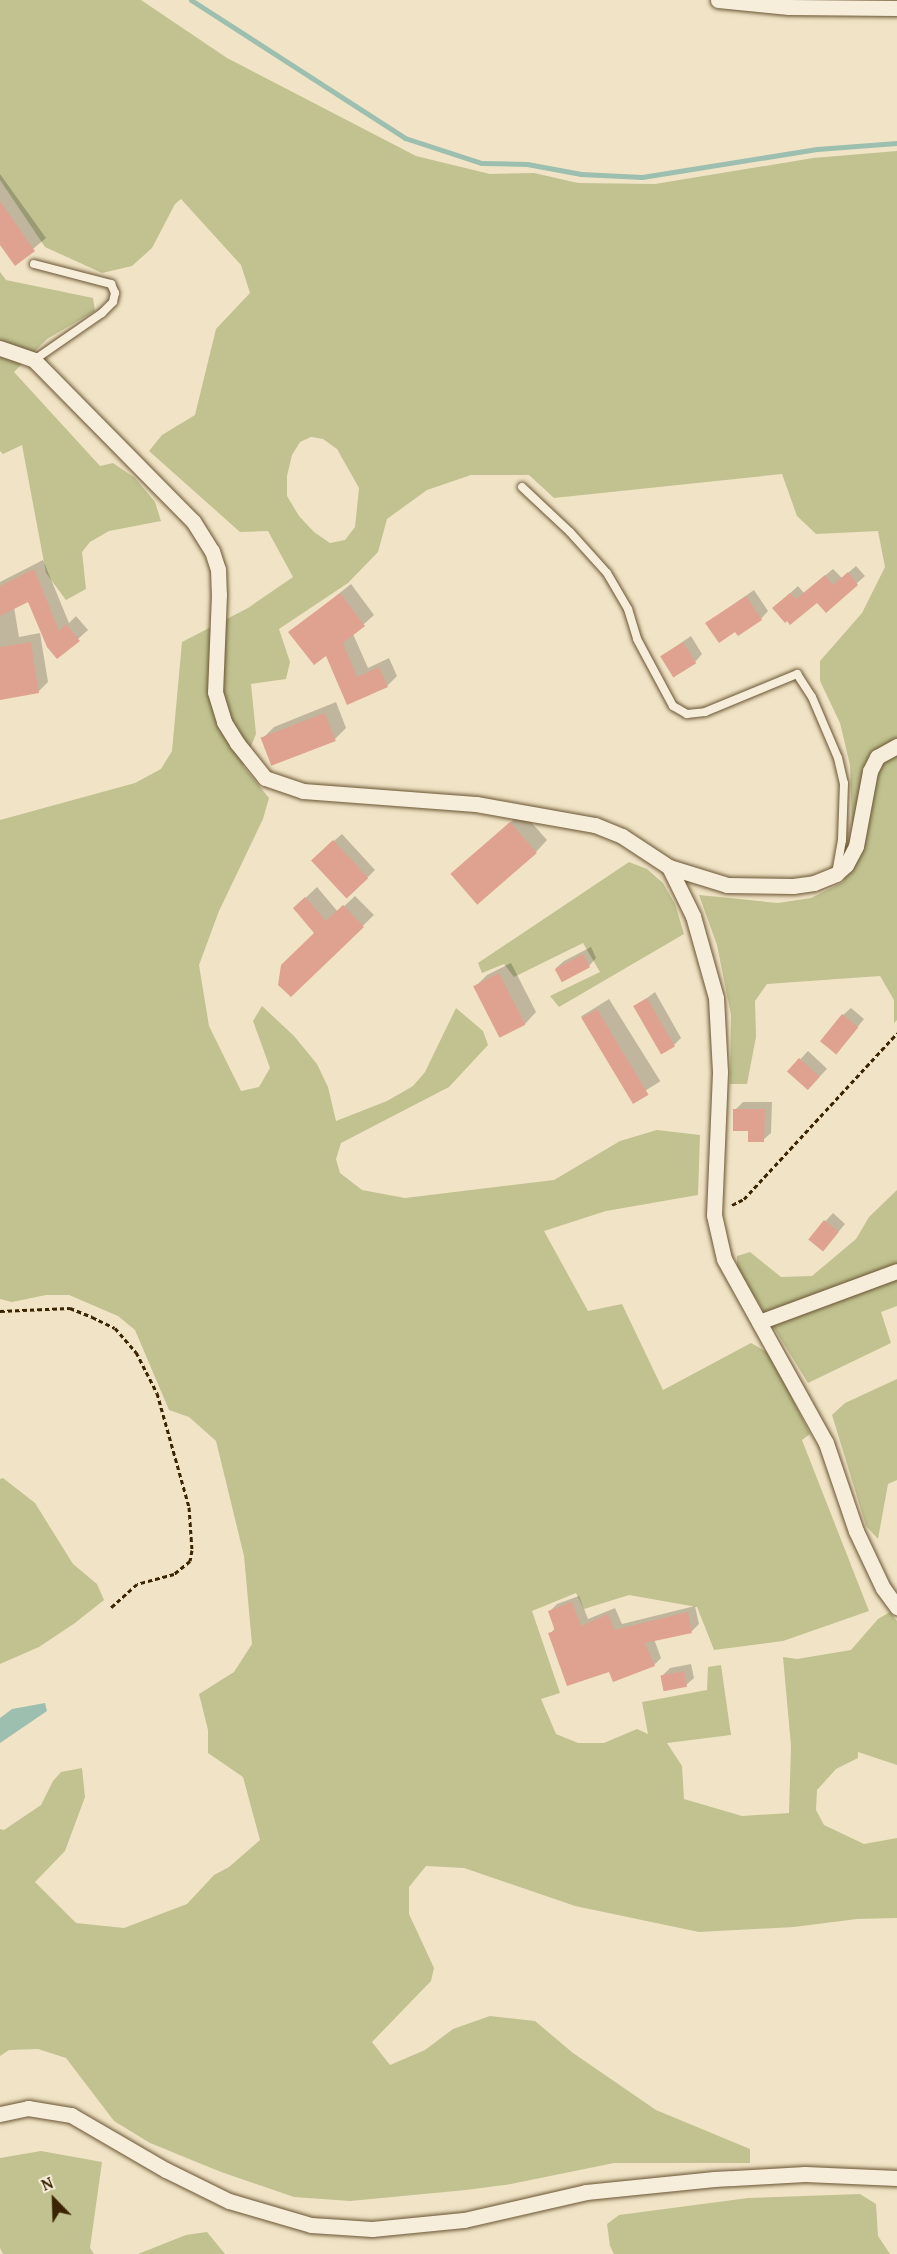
<!DOCTYPE html>
<html>
<head>
<meta charset="utf-8">
<style>
	body { margin:0 }
	#map { position:relative; width:897px; height:2254px; overflow:hidden; background:#f1e4c6; font-family:"Gentium Book Plus",serif }
	div>[style] { position:absolute }
	.green>* { inset:0; background:#c1c290 }
	.water>* { inset:0; background:#9cbfaf }
	.shadow>* { inset:0; background:#0003; transform-origin:0 0 }
	.stream>* { height:5px; margin:-2.5px; padding:0 2.5px; transform-origin:2.5px; border-radius:2.5px; background:#9cbfaf }
	.building>* { inset:0; background:#dfa291; transform-origin:0 0 }
	.path>* { height:3px; margin-top:-1.5px; transform-origin:0; background:repeating-linear-gradient(90deg,#3a2401 0 4.5px,transparent 0 7.5px) }
	.roads { filter:drop-shadow(0 0 2px #685432) drop-shadow(0 0 2px #685432) }
	.lane>* { height:8px; margin:-4px; padding:0 4px; transform-origin:4px; border-radius:4px; background:#f6edda }
	.street>* { height:15px; margin:-7.5px; padding:0 7.5px; transform-origin:7.5px; border-radius:7.5px; background:#f6edda }
	span { translate:-50% -50%; white-space:nowrap; text-align:center; line-height:1.15; -webkit-text-stroke:4.5px #f6edda; paint-order:stroke }
	.north { position:absolute; left:24px; top:2170px; width:60px; height:60px; -webkit-text-stroke:4px #f6edda; paint-order:stroke; rotate:337deg; font-size:16px; font-weight:700; line-height:24px; text-align:center; color:#3a2401 }
	.north::after { content:''; display:block; margin:auto; width:21px; height:27px; background:#3a2401; clip-path:polygon(50% 0,100% 100%,50% 72%,0 100%) }
</style>
</head>
<body>
<div id="map">
	<div class="green">
		<div style="clip-path:polygon(evenodd,0 0,141px 0,227px 58px,416px 156px,490px 174px,534px 173px,578px 183px,655px 184px,813px 158px,897px 151px,897px 1020px,894px 1023px,894px 1000px,880px 976px,767px 984px,755px 1001px,756px 1037px,747px 1084px,730px 1084px,731px 1015px,717px 945px,699px 895px,778px 903px,811px 898px,843px 882px,853px 859px,850px 765px,840px 723px,820px 681px,820px 661px,862px 613px,885px 567px,878px 531px,816px 534px,797px 516px,782px 474px,554px 498px,529px 475px,471px 475px,427px 490px,387px 519px,378px 552px,348px 583px,279px 629px,290px 662px,286px 679px,251px 684px,256px 734px,243px 766px,269px 798px,263px 819px,219px 911px,199px 965px,209px 1026px,241px 1091px,259px 1087px,270px 1068px,253px 1021px,262px 1006px,294px 1036px,317px 1064px,328px 1087px,336px 1121px,387px 1101px,413px 1086px,425px 1072px,456px 1008px,483px 1031px,488px 1045px,449px 1087px,341px 1143px,336px 1159px,340px 1173px,362px 1190px,405px 1198px,554px 1180px,620px 1141px,657px 1130px,700px 1135px,698px 1195px,606px 1211px,544px 1231px,588px 1311px,622px 1304px,663px 1390px,751px 1343px,770px 1354px,810px 1434px,802px 1440px,869px 1611px,783px 1641px,714px 1650px,697px 1607px,629px 1595px,584px 1609px,576px 1593px,532px 1611px,560px 1693px,541px 1699px,556px 1734px,578px 1743px,604px 1743px,637px 1729px,648px 1734px,642px 1702px,707px 1690px,708px 1667px,721px 1665px,731px 1735px,667px 1743px,682px 1766px,684px 1799px,742px 1816px,789px 1813px,791px 1746px,783px 1657px,797px 1659px,851px 1650px,878px 1619px,890px 1612px,897px 1621px,897px 1765px,858px 1752px,858px 1758px,836px 1769px,817px 1790px,816px 1810px,824px 1825px,864px 1844px,897px 1838px,897px 1918px,857px 1919px,794px 1927px,699px 1932px,575px 1906px,464px 1868px,426px 1866px,409px 1887px,409px 1914px,434px 1968px,431px 1981px,372px 2042px,390px 2065px,425px 2050px,453px 2029px,490px 2016px,535px 2021px,573px 2053px,656px 2110px,750px 2149px,750px 2163px,614px 2163px,511px 2184px,466px 2190px,350px 2201px,294px 2197px,221px 2172px,150px 2143px,114px 2121px,66px 2058px,38px 2049px,9px 2050px,0 2056px,0 1829px,4px 1830px,41px 1805px,53px 1781px,61px 1772px,82px 1768px,85px 1797px,65px 1851px,35px 1882px,76px 1923px,124px 1928px,187px 1904px,214px 1875px,229px 1867px,260px 1840px,243px 1777px,208px 1753px,208px 1730px,199px 1694px,234px 1672px,252px 1644px,244px 1556px,216px 1441px,189px 1417px,169px 1410px,135px 1330px,118px 1316px,69px 1295px,46px 1295px,12px 1302px,0 1299px,0 820px,135px 783px,161px 769px,172px 751px,182px 642px,248px 608px,293px 577px,268px 531px,240px 532px,149px 451px,162px 435px,195px 415px,216px 329px,250px 293px,241px 265px,181px 199px,175px 204px,152px 248px,132px 266px,102px 273px,45px 247px,0 180px,0 0,311px 437px,323px 439px,337px 449px,359px 488px,355px 527px,345px 540px,330px 543px,314px 532px,299px 516px,287px 496px,287px 476px,292px 455px,300px 442px,311px 437px)"></div>
		<div style="clip-path:polygon(0 272px,6px 280px,93px 298px,95px 311px,47px 339px,14px 372px,100px 466px,113px 463px,135px 478px,155px 502px,161px 521px,109px 531px,90px 542px,82px 552px,86px 589px,66px 600px,46px 573px,22px 445px,3px 454px,0 451px)"></div>
		<div style="clip-path:polygon(629px 862px,647px 869px,663px 883px,675px 904px,684px 934px,559px 1007px,550px 996px,600px 972px,583px 943px,514px 977px,504px 964px,482px 973px,478px 963px)"></div>
		<div style="clip-path:polygon(897px 1190px,897px 1306px,881px 1312px,891px 1343px,808px 1383px,737px 1268px,737px 1256px,750px 1252px,781px 1277px,812px 1276px,856px 1239px,869px 1217px)"></div>
		<div style="clip-path:polygon(897px 1379px,897px 1480px,888px 1484px,878px 1539px,866px 1526px,832px 1415px,845px 1403px)"></div>
		<div style="clip-path:polygon(3px 1478px,35px 1503px,73px 1564px,97px 1584px,104px 1600px,75px 1623px,39px 1647px,0 1664px,0 1479px)"></div>
		<div style="clip-path:polygon(41px 2151px,102px 2162px,90px 2248px,94px 2254px,3px 2254px,0 2248px,0 2158px)"></div>
		<div style="clip-path:polygon(860px 2194px,876px 2204px,878px 2236px,890px 2254px,614px 2254px,610px 2246px,607px 2224px,619px 2215px,748px 2198px)"></div>
		<div style="clip-path:polygon(207px 2232px,225px 2254px,138px 2254px,186px 2235px)"></div>
	</div>
	<div class="water">
		<div style="clip-path:polygon(45px 1703px,47px 1711px,0 1743px,0 1718px,12px 1709px)"></div>
	</div>
	<div class="shadow">
		<div style="clip-path:polygon(0 174px,46px 238px,15px 264px,0 243px)"></div>
		<div style="clip-path:polygon(43px 560px,69px 623px,76px 616px,88px 630px,58px 657px,29px 600px,14px 607px,19px 637px,40px 633px,48px 682px,38px 692px,0 698px,0 582px)"></div>
		<div style="clip-path:polygon(856px 566px,865px 576px,826px 611px,817px 601px,774px 608px,798px 586px,804px 593px,833px 569px,842px 578px)"></div>
		<div style="clip-path:polygon(351px 584px,374px 615px,353px 634px,368px 668px,389px 658px,397px 676px,387px 686px,348px 703px,326px 654px,290px 633px)"></div>
		<div style="clip-path:polygon(754px 590px,768px 611px,761px 619px,735px 630px,707px 623px)"></div>
		<div style="clip-path:polygon(691px 636px,702px 654px,695px 662px,662px 656px)"></div>
		<div style="clip-path:polygon(336px 702px,346px 728px,335px 739px,263px 738px,274px 727px)"></div>
		<div style="clip-path:polygon(522px 812px,547px 840px,536px 852px,453px 874px)"></div>
		<div style="clip-path:polygon(342px 834px,375px 870px,368px 877px,320px 853px)"></div>
		<div style="clip-path:polygon(317px 887px,338px 912px,355px 896px,374px 915px,291px 995px,316px 933px,295px 908px)"></div>
		<div style="clip-path:polygon(591px 947px,596px 958px,589px 966px,556px 968px,564px 961px)"></div>
		<div style="clip-path:polygon(511px 963px,536px 1012px,525px 1024px,501px 1036px,475px 987px,487px 975px)"></div>
		<div style="clip-path:polygon(655px 992px,681px 1038px,674px 1045px,635px 1007px)"></div>
		<div style="left:609px;top:999px;width:97px;height:33px;rotate:58deg"></div>
		<div style="clip-path:polygon(851px 1008px,864px 1019px,843px 1045px,843px 1015px)"></div>
		<div style="left:808px;top:1051px;width:26px;height:28px;rotate:43deg"></div>
		<div style="clip-path:polygon(743px 1102px,772px 1102px,771px 1133px,763px 1140px,750px 1130px,735px 1110px)"></div>
		<div style="clip-path:polygon(833px 1213px,845px 1224px,830px 1242px,810px 1238px)"></div>
		<div style="clip-path:polygon(579px 1596px,588px 1619px,615px 1608px,622px 1624px,695px 1606px,699px 1624px,692px 1631px,654px 1639px,661px 1658px,654px 1665px,610px 1670px,550px 1634px,555px 1628px,549px 1612px,557px 1604px)"></div>
		<div style="clip-path:polygon(691px 1664px,694px 1678px,686px 1685px,662px 1676px,670px 1668px)"></div>
	</div>
	<div class="stream">
		<div style="left:191px;top:0;width:255px;rotate:32.8deg"></div>
		<div style="left:405px;top:138px;width:80px;rotate:18.2deg"></div>
		<div style="left:481px;top:163px;width:46px;rotate:1.2deg"></div>
		<div style="left:527px;top:164px;width:55px;rotate:10.5deg"></div>
		<div style="left:581px;top:174px;width:61px;rotate:2.8deg"></div>
		<div style="left:642px;top:177px;width:177px;rotate:-9.1deg"></div>
		<div style="left:817px;top:149px;width:80px;rotate:-4.3deg"></div>
	</div>
	<div class="building">
		<div style="clip-path:polygon(0 201px,35px 251px,15px 266px,0 245px)"></div>
		<div style="clip-path:polygon(34px 569px,59px 631px,66px 624px,80px 641px,57px 659px,47px 647px,28px 602px,0 616px,0 586px)"></div>
		<div style="clip-path:polygon(848px 572px,858px 585px,826px 613px,817px 603px,790px 625px,787px 621px,785px 623px,772px 608px,790px 593px,796px 599px,825px 575px,833px 585px)"></div>
		<div style="clip-path:polygon(340px 593px,365px 626px,343px 643px,357px 677px,379px 667px,388px 687px,347px 705px,326px 656px,314px 665px,288px 632px)"></div>
		<div style="clip-path:polygon(746px 596px,762px 620px,738px 636px,735px 632px,719px 643px,705px 623px)"></div>
		<div style="clip-path:polygon(31px 642px,39px 693px,0 700px,0 647px)"></div>
		<div style="left:683px;top:642px;width:25px;height:27px;rotate:58deg"></div>
		<div style="left:325px;top:713px;width:30px;height:69px;rotate:69deg"></div>
		<div style="left:510px;top:822px;width:41px;height:79px;rotate:49deg"></div>
		<div style="left:333px;top:840px;width:52px;height:30px;rotate:47deg"></div>
		<div style="clip-path:polygon(305px 897px,326px 921px,343px 905px,364px 927px,291px 997px,278px 985px,281px 965px,314px 933px,293px 908px)"></div>
		<div style="left:583px;top:954px;width:15px;height:32px;rotate:62deg"></div>
		<div style="left:499px;top:973px;width:58px;height:29px;rotate:63deg"></div>
		<div style="left:647px;top:998px;width:56px;height:16px;rotate:60deg"></div>
		<div style="left:597px;top:1009px;width:100px;height:18px;rotate:59deg"></div>
		<div style="left:842px;top:1014px;width:21px;height:35px;rotate:39deg"></div>
		<div style="left:799px;top:1058px;width:28px;height:18px;rotate:42deg"></div>
		<div style="clip-path:polygon(733px 1109px,765px 1109px,764px 1142px,748px 1142px,748px 1131px,733px 1131px)"></div>
		<div style="left:824px;top:1220px;width:19px;height:25px;rotate:39deg"></div>
		<div style="clip-path:polygon(572px 1602px,581px 1626px,608px 1614px,614px 1630px,688px 1612px,692px 1633px,645px 1643px,655px 1666px,613px 1682px,609px 1672px,567px 1686px,548px 1633px,555px 1631px,548px 1611px)"></div>
		<div style="left:684px;top:1671px;width:16px;height:24px;rotate:79deg"></div>
	</div>
	<div class="path">
		<div style="left:732px;top:1205px;width:13px;rotate:-27deg"></div>
		<div style="left:744px;top:1199px;width:226px;rotate:-47.3deg"></div>
		<div style="left:0;top:1311px;width:70px;rotate:-2.5deg"></div>
		<div style="left:70px;top:1308px;width:24px;rotate:22deg"></div>
		<div style="left:92px;top:1317px;width:25px;rotate:26deg"></div>
		<div style="left:115px;top:1328px;width:32px;rotate:49deg"></div>
		<div style="left:136px;top:1352px;width:46px;rotate:62.9deg"></div>
		<div style="left:157px;top:1393px;width:118px;rotate:74.3deg"></div>
		<div style="left:189px;top:1507px;width:43px;rotate:86deg"></div>
		<div style="left:192px;top:1550px;width:11px;rotate:100deg"></div>
		<div style="left:190px;top:1561px;width:21px;rotate:141deg"></div>
		<div style="left:174px;top:1574px;width:38px;rotate:165deg"></div>
		<div style="left:137px;top:1584px;width:36px;rotate:138deg"></div>
	</div>
	<div class="roads">
		<div class="lane">
			<div style="left:34px;top:264px;width:80px;rotate:14.6deg"></div>
			<div style="left:111px;top:284px;width:10px;rotate:66deg"></div>
			<div style="left:115px;top:293px;width:9px;rotate:103deg"></div>
			<div style="left:113px;top:302px;width:16px;rotate:135deg"></div>
			<div style="left:102px;top:313px;width:83px;rotate:145.3deg"></div>
			<div style="left:522px;top:487px;width:66px;rotate:43.2deg"></div>
			<div style="left:570px;top:532px;width:55px;rotate:47.9deg"></div>
			<div style="left:607px;top:573px;width:42px;rotate:59.7deg"></div>
			<div style="left:628px;top:609px;width:31px;rotate:73deg"></div>
			<div style="left:637px;top:639px;width:76px;rotate:61.8deg"></div>
			<div style="left:673px;top:706px;width:16px;rotate:30deg"></div>
			<div style="left:687px;top:714px;width:18px;rotate:-6deg"></div>
			<div style="left:705px;top:712px;width:100px;rotate:-22.4deg"></div>
			<div style="left:797px;top:674px;width:27px;rotate:57deg"></div>
			<div style="left:812px;top:697px;width:66px;rotate:66.9deg"></div>
			<div style="left:838px;top:758px;width:26px;rotate:77deg"></div>
			<div style="left:844px;top:783px;width:57px;rotate:92deg"></div>
			<div style="left:842px;top:840px;width:29px;rotate:100deg"></div>
		</div>
		<div class="street">
			<div style="left:718px;top:0;width:71px;rotate:5.6deg"></div>
			<div style="left:789px;top:7px;width:108px;rotate:0.5deg"></div>
			<div style="left:0;top:348px;width:36px;rotate:19deg"></div>
			<div style="left:34px;top:360px;width:226px;rotate:45.4deg"></div>
			<div style="left:193px;top:521px;width:36px;rotate:58deg"></div>
			<div style="left:212px;top:551px;width:19px;rotate:72deg"></div>
			<div style="left:218px;top:569px;width:25px;rotate:88deg"></div>
			<div style="left:219px;top:594px;width:98px;rotate:92.3deg"></div>
			<div style="left:215px;top:692px;width:31px;rotate:73deg"></div>
			<div style="left:224px;top:722px;width:25px;rotate:58deg"></div>
			<div style="left:237px;top:743px;width:45px;rotate:51.3deg"></div>
			<div style="left:265px;top:778px;width:40px;rotate:18.9deg"></div>
			<div style="left:303px;top:791px;width:173px;rotate:4.3deg"></div>
			<div style="left:476px;top:804px;width:121px;rotate:10deg"></div>
			<div style="left:595px;top:825px;width:29px;rotate:22deg"></div>
			<div style="left:622px;top:836px;width:56px;rotate:33.4deg"></div>
			<div style="left:669px;top:867px;width:55px;rotate:63.9deg"></div>
			<div style="left:693px;top:916px;width:85px;rotate:74.3deg"></div>
			<div style="left:716px;top:998px;width:74px;rotate:86.9deg"></div>
			<div style="left:720px;top:1072px;width:143px;rotate:92.4deg"></div>
			<div style="left:714px;top:1215px;width:45px;rotate:77.2deg"></div>
			<div style="left:724px;top:1259px;width:210px;rotate:61deg"></div>
			<div style="left:826px;top:1443px;width:93px;rotate:71.2deg"></div>
			<div style="left:856px;top:1531px;width:63px;rotate:64.7deg"></div>
			<div style="left:883px;top:1588px;width:24px;rotate:54deg"></div>
			<div style="left:669px;top:867px;width:61px;rotate:17.2deg"></div>
			<div style="left:727px;top:885px;width:66px;rotate:0.9deg"></div>
			<div style="left:793px;top:886px;width:21px;rotate:-8deg"></div>
			<div style="left:814px;top:883px;width:24px;rotate:-22deg"></div>
			<div style="left:836px;top:874px;width:13px;rotate:-42deg"></div>
			<div style="left:846px;top:865px;width:21px;rotate:-62deg"></div>
			<div style="left:856px;top:846px;width:76px;rotate:-79.4deg"></div>
			<div style="left:870px;top:771px;width:16px;rotate:-63deg"></div>
			<div style="left:877px;top:757px;width:23px;rotate:-29deg"></div>
			<div style="left:759px;top:1322px;width:147px;rotate:-20.3deg"></div>
			<div style="left:0;top:2114px;width:29px;rotate:-12deg"></div>
			<div style="left:28px;top:2108px;width:44px;rotate:9.2deg"></div>
			<div style="left:71px;top:2115px;width:110px;rotate:30.1deg"></div>
			<div style="left:166px;top:2170px;width:70px;rotate:26.2deg"></div>
			<div style="left:229px;top:2201px;width:85px;rotate:16.3deg"></div>
			<div style="left:311px;top:2225px;width:61px;rotate:3.8deg"></div>
			<div style="left:372px;top:2229px;width:92px;rotate:-5.6deg"></div>
			<div style="left:464px;top:2220px;width:125px;rotate:-12.9deg"></div>
			<div style="left:586px;top:2192px;width:129px;rotate:-5.8deg"></div>
			<div style="left:714px;top:2179px;width:91px;rotate:-3.1deg"></div>
			<div style="left:805px;top:2174px;width:92px;rotate:2.5deg"></div>
		</div>
	</div>
	<div class="north">N</div>
</div>
</body>
</html>
